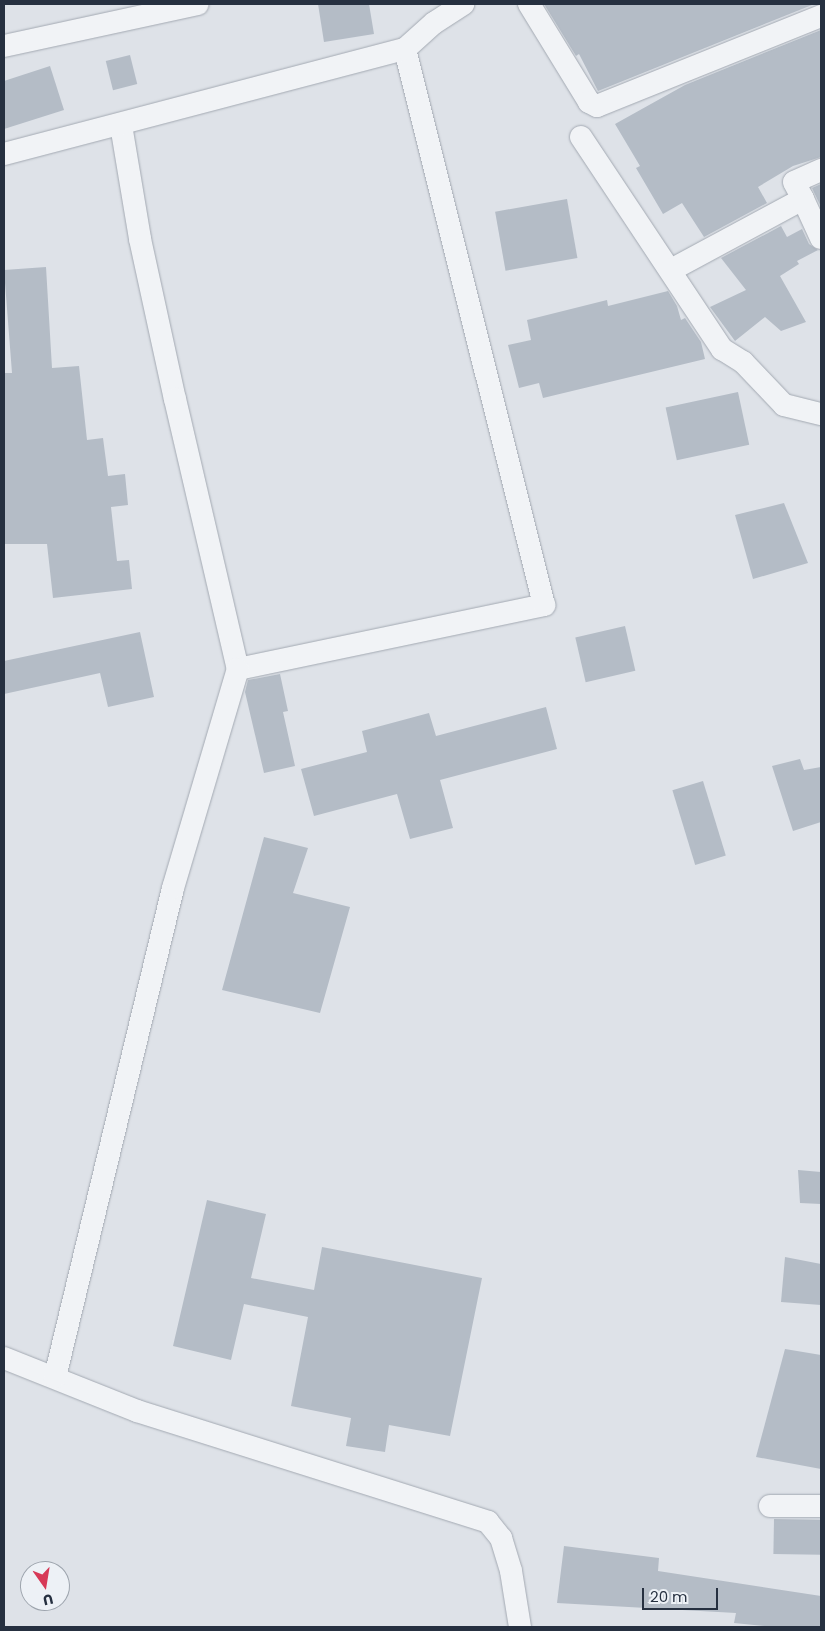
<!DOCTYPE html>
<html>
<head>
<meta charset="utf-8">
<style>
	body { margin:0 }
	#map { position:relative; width:825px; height:1631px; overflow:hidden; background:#dee2e8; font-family:Poppins,sans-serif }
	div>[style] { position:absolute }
	.building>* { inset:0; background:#b4bcc6; transform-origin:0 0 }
	.roads { filter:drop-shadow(0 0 1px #a3a9b2) drop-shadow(0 0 1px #a3a9b2) }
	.street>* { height:22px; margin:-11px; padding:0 11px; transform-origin:11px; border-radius:11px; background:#f1f3f6 }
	span { translate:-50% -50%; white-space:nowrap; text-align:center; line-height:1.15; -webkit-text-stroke:4px #edf1f6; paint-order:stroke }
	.frame { position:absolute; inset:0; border:5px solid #263040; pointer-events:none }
	.north { position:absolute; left:20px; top:1561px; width:50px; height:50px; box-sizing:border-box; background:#edf1f6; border:1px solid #9da4ad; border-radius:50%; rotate:167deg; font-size:14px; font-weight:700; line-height:20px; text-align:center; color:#263040 }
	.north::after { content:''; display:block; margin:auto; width:18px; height:22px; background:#d73957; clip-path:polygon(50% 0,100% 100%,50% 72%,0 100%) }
	.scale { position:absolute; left:642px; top:1588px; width:76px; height:22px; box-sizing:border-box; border:2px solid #263040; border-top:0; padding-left:6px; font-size:15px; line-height:18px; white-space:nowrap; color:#263040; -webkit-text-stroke:4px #edf1f6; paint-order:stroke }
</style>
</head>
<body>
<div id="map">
	<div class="building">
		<div style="clip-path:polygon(318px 4px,369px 4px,374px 34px,324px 42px)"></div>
		<div style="clip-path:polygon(544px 4px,811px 4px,812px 5px,598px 91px,579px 54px,576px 56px)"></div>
		<div style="clip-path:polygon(821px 30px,821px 157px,793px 166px,758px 187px,767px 203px,704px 237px,682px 203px,663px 214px,636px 168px,640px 166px,615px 124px,685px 85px)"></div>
		<div style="left:130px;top:55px;width:30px;height:25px;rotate:76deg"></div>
		<div style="clip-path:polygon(50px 66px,64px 110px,4px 129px,4px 81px)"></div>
		<div style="clip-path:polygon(821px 184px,821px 207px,812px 188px)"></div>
		<div style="left:567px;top:199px;width:60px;height:73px;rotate:80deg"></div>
		<div style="clip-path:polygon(781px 226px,787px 237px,802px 229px,809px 244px,818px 250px,797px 261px,799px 264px,780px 276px,806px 322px,781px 331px,765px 317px,735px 341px,710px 307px,746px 290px,721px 258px)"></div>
		<div style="clip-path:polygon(46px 267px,52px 368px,79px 366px,87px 440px,103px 438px,108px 476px,125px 474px,128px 505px,111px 507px,117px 561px,129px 560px,132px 589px,53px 598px,47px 544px,4px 544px,4px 373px,12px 373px,4px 270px)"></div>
		<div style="clip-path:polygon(668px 291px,677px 306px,681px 320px,685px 318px,701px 342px,705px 359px,543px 398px,539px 383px,519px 388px,508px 345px,531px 340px,527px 320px,607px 300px,608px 306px)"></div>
		<div style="left:738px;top:392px;width:54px;height:74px;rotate:78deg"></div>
		<div style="clip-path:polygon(784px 503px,808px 563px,753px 579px,735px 515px)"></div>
		<div style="left:625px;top:626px;width:46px;height:51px;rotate:77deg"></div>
		<div style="clip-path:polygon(140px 632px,154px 697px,108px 707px,100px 673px,4px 694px,4px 661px)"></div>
		<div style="clip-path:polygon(280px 674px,288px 711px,283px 712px,295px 766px,264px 773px,245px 692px,248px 680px)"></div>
		<div style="clip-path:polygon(546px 707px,557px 749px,440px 780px,453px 828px,410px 839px,397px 794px,314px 816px,301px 769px,367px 752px,362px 731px,429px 713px,436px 736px)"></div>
		<div style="clip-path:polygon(800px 759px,804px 770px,821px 767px,821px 822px,793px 831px,772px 766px)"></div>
		<div style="left:703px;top:781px;width:78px;height:32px;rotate:73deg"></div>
		<div style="clip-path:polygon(264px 837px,308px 848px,293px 893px,350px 907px,320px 1013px,222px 990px)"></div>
		<div style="clip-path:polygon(798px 1170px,821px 1172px,821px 1204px,800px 1203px)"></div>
		<div style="clip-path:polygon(207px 1200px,266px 1214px,251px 1278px,314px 1290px,322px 1247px,482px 1278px,450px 1436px,389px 1425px,385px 1452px,346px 1446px,351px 1418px,291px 1406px,308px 1317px,244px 1304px,231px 1360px,173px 1346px)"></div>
		<div style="clip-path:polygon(785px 1257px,821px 1264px,821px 1305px,781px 1302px)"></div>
		<div style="clip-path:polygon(785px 1349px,821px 1355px,821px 1469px,756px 1457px)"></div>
		<div style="left:774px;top:1519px;width:47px;height:35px;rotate:1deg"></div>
		<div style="clip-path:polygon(564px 1546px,659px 1558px,658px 1571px,821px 1596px,821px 1627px,773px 1627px,734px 1623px,736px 1613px,557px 1603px)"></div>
	</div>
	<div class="roads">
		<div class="street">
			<div style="left:529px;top:4px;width:115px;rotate:58.5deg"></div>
			<div style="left:589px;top:102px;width:9px;rotate:27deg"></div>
			<div style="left:597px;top:106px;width:241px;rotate:-21.9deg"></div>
			<div style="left:4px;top:46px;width:198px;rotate:-12.2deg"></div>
			<div style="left:121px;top:125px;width:116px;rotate:80.5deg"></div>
			<div style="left:140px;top:239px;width:164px;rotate:77.7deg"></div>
			<div style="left:175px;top:399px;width:277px;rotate:76.9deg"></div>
			<div style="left:238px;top:669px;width:313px;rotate:-11.8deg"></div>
			<div style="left:544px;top:605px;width:573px;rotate:-104.04deg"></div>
			<div style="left:581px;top:137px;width:255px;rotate:56.4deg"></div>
			<div style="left:722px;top:349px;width:25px;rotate:32deg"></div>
			<div style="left:743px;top:362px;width:59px;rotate:46.4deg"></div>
			<div style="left:784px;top:405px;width:38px;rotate:14deg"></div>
			<div style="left:4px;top:154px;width:415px;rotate:-14.7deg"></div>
			<div style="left:405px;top:49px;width:39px;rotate:-42deg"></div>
			<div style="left:434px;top:23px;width:35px;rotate:-33deg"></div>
			<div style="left:803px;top:199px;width:43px;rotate:65.2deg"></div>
			<div style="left:671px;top:270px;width:150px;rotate:-28.3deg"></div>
			<div style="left:803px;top:199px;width:19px;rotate:-118deg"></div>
			<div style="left:794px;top:182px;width:30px;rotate:-24deg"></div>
			<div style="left:4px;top:1358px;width:143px;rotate:21.7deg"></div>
			<div style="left:137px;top:1411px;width:368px;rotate:17.5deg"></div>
			<div style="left:488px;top:1522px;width:21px;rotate:51deg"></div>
			<div style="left:501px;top:1538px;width:34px;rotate:73deg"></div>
			<div style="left:511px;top:1571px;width:57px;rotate:80.9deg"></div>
			<div style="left:55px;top:1377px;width:503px;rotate:-76.43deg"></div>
			<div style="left:173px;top:888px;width:228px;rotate:-73.5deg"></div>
			<div style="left:770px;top:1506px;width:51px"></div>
		</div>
	</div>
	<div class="frame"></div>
	<div class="north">U</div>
	<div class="scale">20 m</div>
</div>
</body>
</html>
